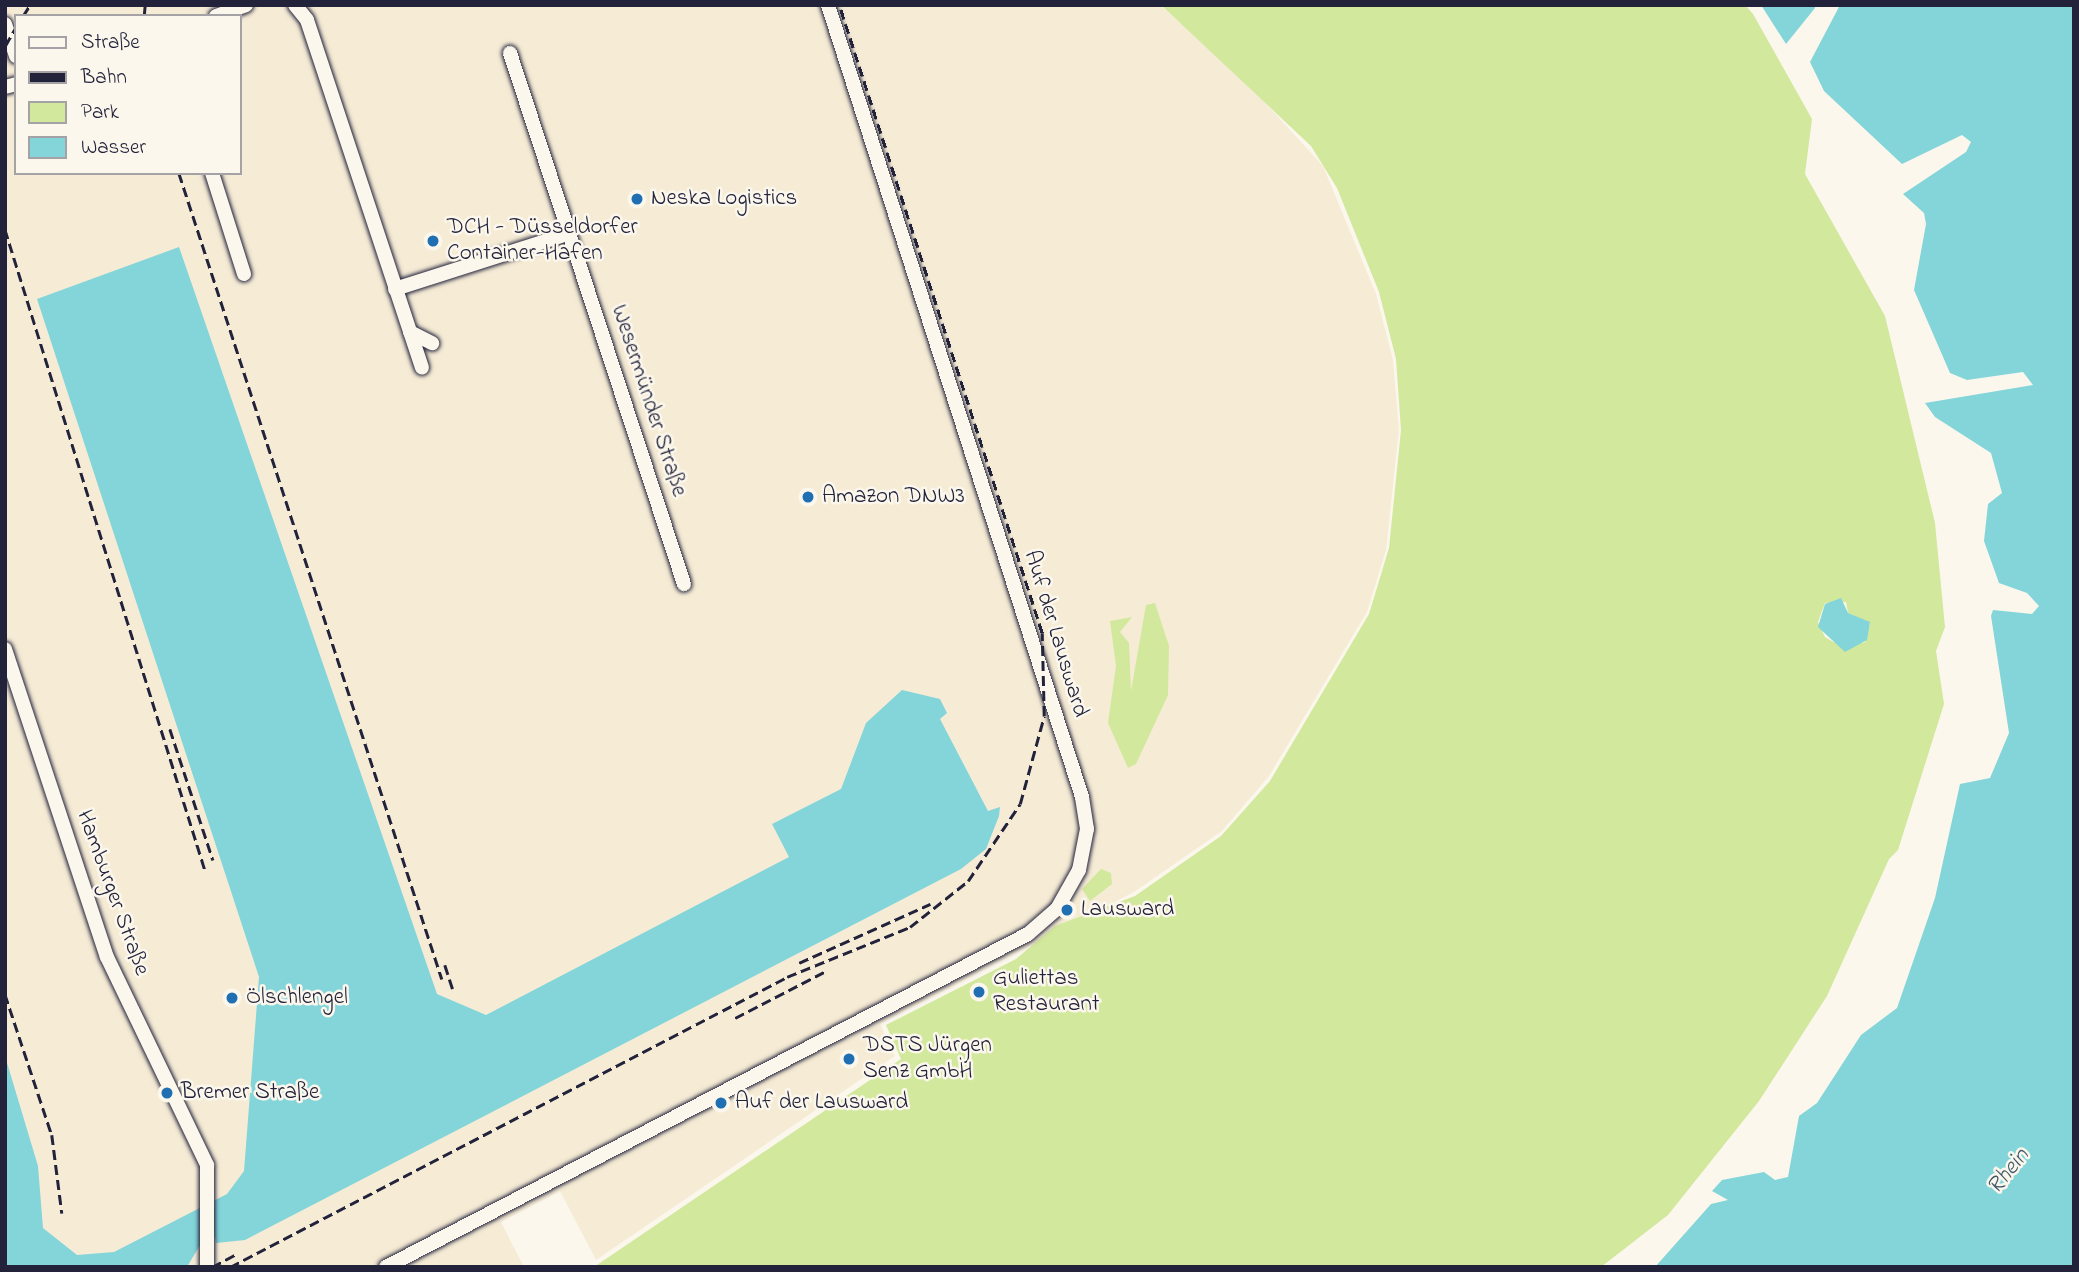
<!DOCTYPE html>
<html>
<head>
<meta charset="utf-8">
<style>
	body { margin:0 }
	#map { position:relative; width:2079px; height:1272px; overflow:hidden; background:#fbf7ec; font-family:"Indie Flower",sans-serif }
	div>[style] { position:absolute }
	.built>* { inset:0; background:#f6ecd6 }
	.green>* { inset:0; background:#d1e89d }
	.water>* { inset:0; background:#83d5d9 }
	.roads { filter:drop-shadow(0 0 2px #22223b) drop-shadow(0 0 2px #22223b) }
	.minor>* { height:14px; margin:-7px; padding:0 7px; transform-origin:7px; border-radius:7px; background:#fbf7ec }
	.rail>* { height:2.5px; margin-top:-1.25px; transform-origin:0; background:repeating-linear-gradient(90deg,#22223b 0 10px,transparent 0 15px) }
	.dots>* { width:19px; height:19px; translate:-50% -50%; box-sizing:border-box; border:4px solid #fbf7ec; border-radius:50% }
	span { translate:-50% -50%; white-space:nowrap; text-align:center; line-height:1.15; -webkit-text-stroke:5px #fbf7ec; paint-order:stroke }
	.poi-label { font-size:23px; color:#22223b }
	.left { translate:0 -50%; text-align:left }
	.street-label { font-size:23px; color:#22223b }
	.water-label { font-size:24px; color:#3f586a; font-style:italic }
	.frame { position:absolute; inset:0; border:7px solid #22223b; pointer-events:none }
	.legend { position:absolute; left:14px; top:14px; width:228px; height:161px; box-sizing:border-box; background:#fbf7ec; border:2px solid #a4a2a5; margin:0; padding:9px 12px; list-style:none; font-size:21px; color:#22223b }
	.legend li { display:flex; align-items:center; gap:14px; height:35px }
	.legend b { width:35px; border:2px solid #a4a2a5 }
</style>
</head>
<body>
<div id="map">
	<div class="built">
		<div style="clip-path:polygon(evenodd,5px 5px,1160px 5px,1247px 83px,1323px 166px,1376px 294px,1393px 360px,1399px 430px,1386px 550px,1367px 612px,1269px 776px,1222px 831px,1134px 892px,880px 1024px,895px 1056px,596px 1260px,560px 1191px,501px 1222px,524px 1267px,5px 1267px,5px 5px,16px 16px,240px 16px,240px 173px,16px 173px,16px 16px)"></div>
	</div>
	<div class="green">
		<div style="clip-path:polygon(evenodd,1161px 5px,1745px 5px,1753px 14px,1812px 119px,1805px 174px,1885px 316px,1935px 523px,1945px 627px,1936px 651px,1944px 704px,1898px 850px,1889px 859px,1827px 996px,1759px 1101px,1668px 1215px,1601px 1267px,594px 1267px,901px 1059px,886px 1025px,1016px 959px,1055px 926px,1135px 896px,1221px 836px,1270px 781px,1369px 614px,1389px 548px,1401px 430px,1396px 359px,1379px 292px,1337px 188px,1311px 146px,1161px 5px,1846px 602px,1848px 613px,1870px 623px,1865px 642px,1844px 648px,1825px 637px,1818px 622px,1825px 603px,1846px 602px)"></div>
		<div style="clip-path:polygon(1155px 603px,1169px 646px,1168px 695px,1136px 764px,1128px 768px,1108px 723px,1116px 666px,1110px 621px,1132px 617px,1120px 632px,1129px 643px,1131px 691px,1146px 605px)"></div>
		<div style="clip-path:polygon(1101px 869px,1111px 873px,1112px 884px,1090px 901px,1082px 889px)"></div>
	</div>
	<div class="water">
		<div style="clip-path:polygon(1761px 5px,1815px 5px,1815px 8px,1786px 44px)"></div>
		<div style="clip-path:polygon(1840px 5px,2074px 5px,2074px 1267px,1655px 1267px,1711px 1204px,1728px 1200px,1712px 1191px,1722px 1180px,1764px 1172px,1775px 1180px,1788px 1177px,1799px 1116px,1817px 1103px,1861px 1035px,1897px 1008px,1935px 898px,1960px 784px,1990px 778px,2009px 733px,1991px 616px,1993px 610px,2032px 614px,2039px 606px,2027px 593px,1999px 583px,1984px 541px,1988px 504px,2002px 493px,1991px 453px,1935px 417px,1925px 403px,2033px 385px,2023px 372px,1967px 380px,1950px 373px,1914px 290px,1926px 224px,1924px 213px,1903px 194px,1966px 152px,1971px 142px,1962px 135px,1902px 164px,1824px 91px,1810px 62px)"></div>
		<div style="clip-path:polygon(179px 247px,437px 994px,486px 1015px,789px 857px,772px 824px,841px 789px,866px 723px,902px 690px,940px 699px,947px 713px,940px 719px,988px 811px,1000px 807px,999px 816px,986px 849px,961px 869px,245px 1240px,216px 1243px,215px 1237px,200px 1245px,187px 1267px,5px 1267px,5px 1056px,38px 1166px,43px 1228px,77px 1255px,114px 1252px,227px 1194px,244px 1171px,259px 977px,37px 299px)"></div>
		<div style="clip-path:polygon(1841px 598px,1848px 613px,1870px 622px,1867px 640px,1845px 652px,1818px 627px,1825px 604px)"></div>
	</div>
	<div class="roads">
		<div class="minor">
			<div style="left:295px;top:5px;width:19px;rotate:51deg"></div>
			<div style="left:307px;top:20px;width:366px;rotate:71.7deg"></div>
			<div style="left:216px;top:16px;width:32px;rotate:-20deg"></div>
			<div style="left:5px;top:24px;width:34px;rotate:71deg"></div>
			<div style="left:510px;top:53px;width:559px;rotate:71.86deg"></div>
			<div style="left:5px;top:87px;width:11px;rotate:-15deg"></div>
			<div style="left:212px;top:173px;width:106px;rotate:72.4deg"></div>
			<div style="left:395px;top:289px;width:184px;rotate:-17.7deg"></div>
			<div style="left:410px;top:332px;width:25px;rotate:27deg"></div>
			<div style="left:5px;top:649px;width:324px;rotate:71.7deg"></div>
			<div style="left:107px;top:957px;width:231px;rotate:64.3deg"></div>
			<div style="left:207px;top:1165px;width:102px;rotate:90deg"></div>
			<div style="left:386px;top:1267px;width:723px;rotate:-27.42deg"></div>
			<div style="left:1028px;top:934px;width:38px;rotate:-41deg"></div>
			<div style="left:1057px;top:909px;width:45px;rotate:-60.6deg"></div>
			<div style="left:1079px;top:870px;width:42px;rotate:-79deg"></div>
			<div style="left:1087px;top:829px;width:32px;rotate:-99deg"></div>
			<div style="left:1082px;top:797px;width:832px;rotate:-107.78deg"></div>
		</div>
	</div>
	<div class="rail">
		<div style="left:23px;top:16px;width:13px;rotate:-58deg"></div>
		<div style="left:144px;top:16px;width:11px;rotate:-85deg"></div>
		<div style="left:5px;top:46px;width:22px;rotate:-60deg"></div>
		<div style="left:179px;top:173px;width:848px;rotate:71.93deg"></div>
		<div style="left:5px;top:229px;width:671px;rotate:72.67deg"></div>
		<div style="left:170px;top:729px;width:138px;rotate:71.8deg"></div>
		<div style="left:799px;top:963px;width:144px;rotate:-24.2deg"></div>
		<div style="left:445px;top:965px;width:28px;rotate:72deg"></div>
		<div style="left:5px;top:994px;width:149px;rotate:71.6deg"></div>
		<div style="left:52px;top:1135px;width:79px;rotate:82.7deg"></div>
		<div style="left:735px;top:1018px;width:102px;rotate:-27.3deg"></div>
		<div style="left:212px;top:1267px;width:27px;rotate:-28deg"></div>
		<div style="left:230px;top:1267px;width:628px;rotate:-27.5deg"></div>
		<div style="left:787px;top:977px;width:133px;rotate:-22.1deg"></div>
		<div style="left:910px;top:927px;width:74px;rotate:-38.4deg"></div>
		<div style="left:968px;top:881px;width:93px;rotate:-56deg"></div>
		<div style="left:1020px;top:804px;width:91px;rotate:-74.7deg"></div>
		<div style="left:1044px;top:716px;width:83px;rotate:-91.4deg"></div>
		<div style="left:1042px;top:633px;width:660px;rotate:-107.91deg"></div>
	</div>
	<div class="dots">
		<div style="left:637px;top:199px;background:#1f6fb2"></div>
		<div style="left:433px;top:241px;background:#1f6fb2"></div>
		<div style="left:808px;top:497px;background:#1f6fb2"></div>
		<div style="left:1067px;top:910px;background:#1f6fb2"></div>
		<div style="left:979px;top:992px;background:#1f6fb2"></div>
		<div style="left:232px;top:998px;background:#1f6fb2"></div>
		<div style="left:849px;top:1059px;background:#1f6fb2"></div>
		<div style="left:167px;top:1093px;background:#1f6fb2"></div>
		<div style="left:721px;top:1103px;background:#1f6fb2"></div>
	</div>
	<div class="poi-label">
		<span class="left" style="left:651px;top:199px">Neska Logistics</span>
		<span class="left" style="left:447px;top:241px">DCH - Düsseldorfer<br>Container-Hafen</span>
		<span class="left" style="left:822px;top:497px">Amazon DNW3</span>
		<span class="left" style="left:1081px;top:910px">Lausward</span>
		<span class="left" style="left:993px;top:992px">Guliettas<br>Restaurant</span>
		<span class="left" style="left:246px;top:998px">Ölschlengel</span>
		<span class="left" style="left:863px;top:1059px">DSTS Jürgen<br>Senz GmbH</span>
		<span class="left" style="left:181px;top:1093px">Bremer Straße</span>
		<span class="left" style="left:735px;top:1103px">Auf der Lausward</span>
	</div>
	<div class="street-label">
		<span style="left:648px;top:401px;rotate:72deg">Wesermünder Straße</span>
		<span style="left:1055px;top:634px;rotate:73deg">Auf der Lausward</span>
		<span style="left:112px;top:893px;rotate:70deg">Hamburger Straße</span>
	</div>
	<div class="water-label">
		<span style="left:2009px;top:1172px;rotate:-51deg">Rhein</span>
	</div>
	<div class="frame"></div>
	<ul class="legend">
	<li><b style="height:9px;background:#fbf7ec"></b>Straße</li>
	<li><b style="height:9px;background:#22223b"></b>Bahn</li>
	<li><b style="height:19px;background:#d1e89d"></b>Park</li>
	<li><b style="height:19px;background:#83d5d9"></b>Wasser</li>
	</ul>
</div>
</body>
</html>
